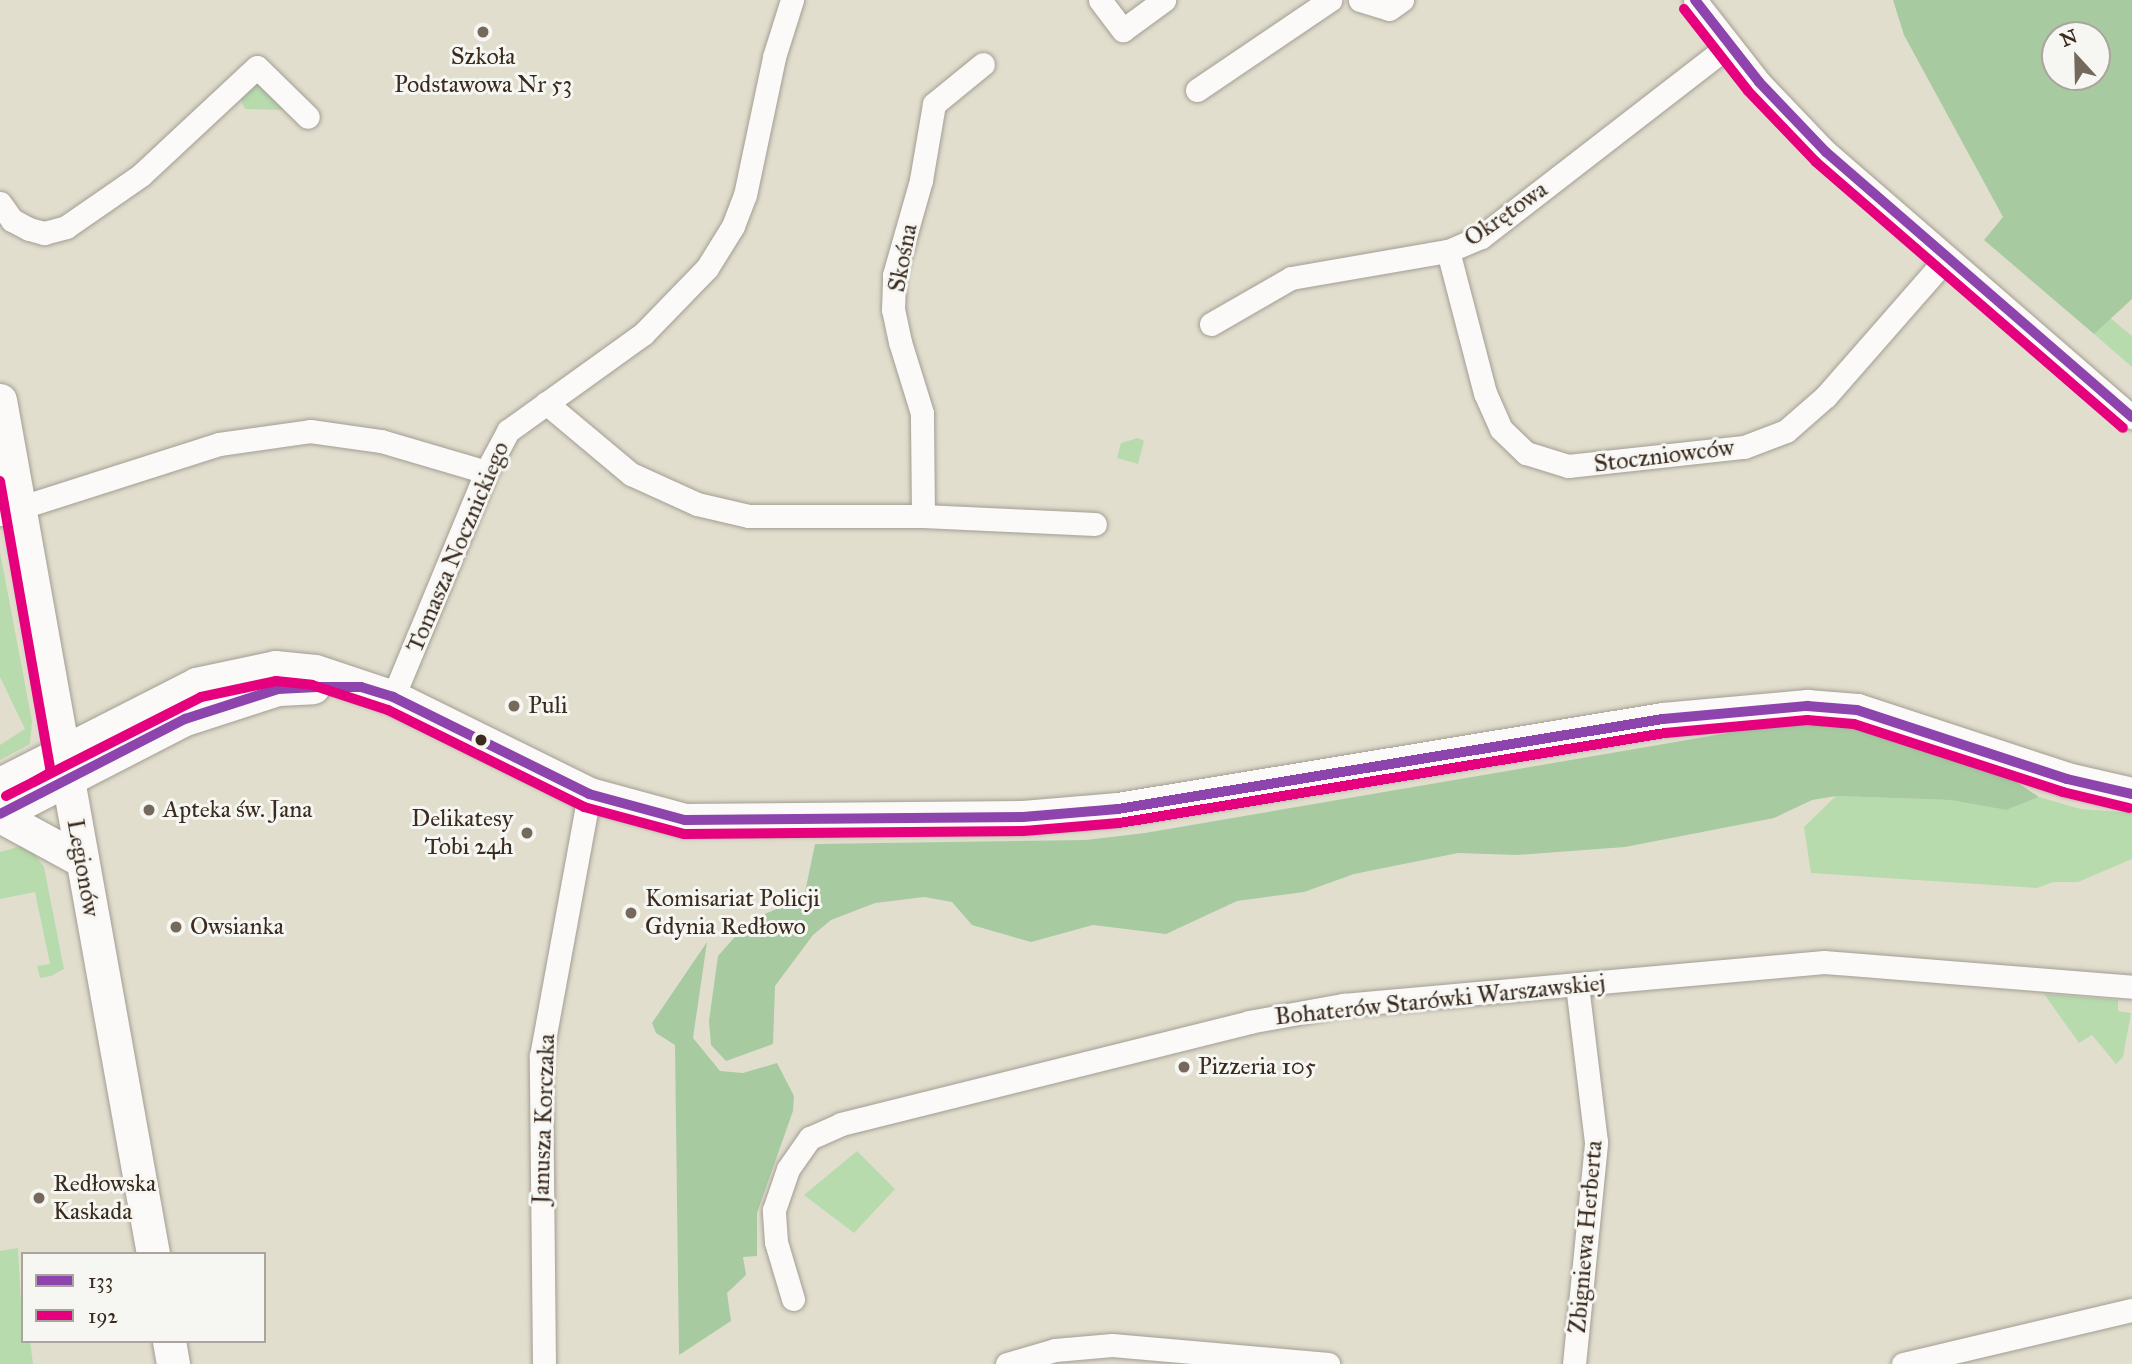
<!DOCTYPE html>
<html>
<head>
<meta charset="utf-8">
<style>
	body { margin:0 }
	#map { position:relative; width:2132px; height:1364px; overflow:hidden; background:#e2dece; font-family:"IM FELL Great Primer",serif }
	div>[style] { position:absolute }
	.green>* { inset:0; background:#b7dbad }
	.forest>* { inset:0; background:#a7caa1 }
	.roads { filter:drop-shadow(0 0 2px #a29e93) drop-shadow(0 0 2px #a29e93) }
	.street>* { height:23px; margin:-11.5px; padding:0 11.5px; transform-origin:11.5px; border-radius:11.5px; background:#fbfaf8 }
	.secondary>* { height:33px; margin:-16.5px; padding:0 16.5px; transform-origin:16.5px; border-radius:16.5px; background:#fbfaf8 }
	.bus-1>* { height:10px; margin:-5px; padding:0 5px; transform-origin:5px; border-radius:5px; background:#8e44ad }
	.bus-2>* { height:10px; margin:-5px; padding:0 5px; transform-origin:5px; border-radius:5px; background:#e5007d }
	.dots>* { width:19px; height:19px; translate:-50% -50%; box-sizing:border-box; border:4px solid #f6f6f2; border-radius:50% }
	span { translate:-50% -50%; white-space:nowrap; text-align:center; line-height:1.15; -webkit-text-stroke:6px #f6f6f2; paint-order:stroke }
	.poi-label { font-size:24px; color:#3b2a1e }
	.left { translate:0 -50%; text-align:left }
	.right { translate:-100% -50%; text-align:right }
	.street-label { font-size:24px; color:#3b2a1e }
	.legend { position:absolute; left:21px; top:1252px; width:245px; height:91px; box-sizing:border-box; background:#f6f6f2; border:2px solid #aba49d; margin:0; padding:9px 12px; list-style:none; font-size:21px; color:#3b2a1e }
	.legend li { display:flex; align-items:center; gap:14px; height:35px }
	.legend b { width:35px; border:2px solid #aba49d }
	.north { position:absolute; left:2041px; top:21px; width:70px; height:70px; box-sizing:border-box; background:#f6f6f2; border:2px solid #aba49d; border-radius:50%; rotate:338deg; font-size:19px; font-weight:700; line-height:28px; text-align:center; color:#3b2a1e }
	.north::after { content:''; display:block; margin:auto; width:24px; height:32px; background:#75695c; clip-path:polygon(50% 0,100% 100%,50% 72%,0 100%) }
</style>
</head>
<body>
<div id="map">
	<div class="green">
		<div style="clip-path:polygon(260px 81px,292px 110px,245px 109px,240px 98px)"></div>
		<div style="clip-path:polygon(2109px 317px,2132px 336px,2132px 367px,2094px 334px)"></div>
		<div style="clip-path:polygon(1138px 438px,1144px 441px,1138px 464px,1117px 458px,1121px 443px)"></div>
		<div style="clip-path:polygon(0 552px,32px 721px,30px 744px,0 760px,0 745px,25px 729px,0 677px)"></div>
		<div style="clip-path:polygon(1836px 796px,1950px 800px,2006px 810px,2039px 797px,2081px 809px,2132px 813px,2132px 859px,2078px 882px,2053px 882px,2037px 888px,1811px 873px,1804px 827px)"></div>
		<div style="clip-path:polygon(21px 846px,32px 851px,44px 867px,64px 969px,51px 976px,40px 978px,37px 966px,50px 964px,35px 892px,0 899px,0 852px)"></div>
		<div style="clip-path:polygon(2044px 994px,2118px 1000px,2118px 1011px,2131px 1013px,2123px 1057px,2116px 1064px,2092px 1035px,2079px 1043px)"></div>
		<div style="clip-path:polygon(857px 1151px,895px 1189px,854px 1233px,804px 1195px)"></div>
		<div style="clip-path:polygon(18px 1248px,23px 1341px,30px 1341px,33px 1364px,0 1364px,0 1251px)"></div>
	</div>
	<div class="forest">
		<div style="clip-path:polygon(evenodd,1893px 0,2132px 0,2132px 299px,2094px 334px,1984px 240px,2003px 217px,1904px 35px,1893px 0,2055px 35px,2097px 35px,2097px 77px,2055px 77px,2055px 35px)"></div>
		<div style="clip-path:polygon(1798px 721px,1869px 728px,2009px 777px,2039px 797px,2006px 810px,1950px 800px,1836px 796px,1812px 800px,1774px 818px,1625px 847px,1517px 855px,1458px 853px,1354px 874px,1304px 892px,1237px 901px,1166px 934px,1093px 925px,1031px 942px,972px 925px,952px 902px,924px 897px,875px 903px,831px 920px,813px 935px,775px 986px,773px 1044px,726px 1061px,711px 1045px,709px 1021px,718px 956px,749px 921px,804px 897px,815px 844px,1086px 840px,1145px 833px)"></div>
		<div style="clip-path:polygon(707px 942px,693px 1038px,720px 1071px,743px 1073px,777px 1063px,794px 1096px,793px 1111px,757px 1213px,757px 1256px,743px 1257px,746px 1275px,727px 1293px,731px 1321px,679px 1355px,675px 1045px,656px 1033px,652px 1023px)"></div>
	</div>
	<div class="roads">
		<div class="street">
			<div style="left:1100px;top:0;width:38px;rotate:53deg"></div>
			<div style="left:1123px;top:30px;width:51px;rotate:-36.2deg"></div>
			<div style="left:1360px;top:0;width:30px;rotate:17deg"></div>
			<div style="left:1389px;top:9px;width:16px;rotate:-35deg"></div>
			<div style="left:1695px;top:0;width:104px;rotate:52deg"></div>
			<div style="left:1759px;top:82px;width:97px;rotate:46.3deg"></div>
			<div style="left:1826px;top:152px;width:405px;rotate:40.9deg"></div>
			<div style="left:1197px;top:90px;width:161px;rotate:-34.1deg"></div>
			<div style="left:0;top:203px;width:21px;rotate:55deg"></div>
			<div style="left:12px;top:220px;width:19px;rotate:28deg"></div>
			<div style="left:29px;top:229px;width:16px;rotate:15deg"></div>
			<div style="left:44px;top:233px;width:23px;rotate:-15deg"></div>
			<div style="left:66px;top:227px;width:91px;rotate:-34.7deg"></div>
			<div style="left:141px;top:175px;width:158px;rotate:-43deg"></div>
			<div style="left:257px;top:67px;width:71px;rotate:44.4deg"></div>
			<div style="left:1448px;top:251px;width:147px;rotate:75.4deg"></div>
			<div style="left:1485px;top:393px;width:39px;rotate:66deg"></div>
			<div style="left:1501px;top:429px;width:35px;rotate:44deg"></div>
			<div style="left:1526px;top:453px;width:44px;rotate:17.2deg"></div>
			<div style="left:1568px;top:466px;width:177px;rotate:-6.2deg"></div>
			<div style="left:1744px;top:447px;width:45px;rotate:-20.9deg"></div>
			<div style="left:1786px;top:431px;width:53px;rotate:-41.2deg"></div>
			<div style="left:1826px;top:396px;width:184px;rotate:-48.8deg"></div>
			<div style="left:1211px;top:324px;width:92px;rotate:-29.9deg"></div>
			<div style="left:1291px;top:278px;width:159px;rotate:-9.8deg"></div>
			<div style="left:1448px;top:251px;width:36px;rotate:-23deg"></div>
			<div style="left:1481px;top:237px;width:314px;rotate:-37.7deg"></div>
			<div style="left:546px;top:403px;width:111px;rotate:39.9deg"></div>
			<div style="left:631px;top:474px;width:72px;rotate:24.4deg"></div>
			<div style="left:697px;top:504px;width:53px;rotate:13deg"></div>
			<div style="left:749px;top:516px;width:174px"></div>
			<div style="left:923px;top:516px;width:172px;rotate:2.7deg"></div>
			<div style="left:0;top:514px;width:230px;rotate:-17.7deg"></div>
			<div style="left:219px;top:444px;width:92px;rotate:-8.1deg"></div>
			<div style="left:310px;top:431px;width:72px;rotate:8deg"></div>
			<div style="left:381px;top:441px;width:109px;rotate:16.4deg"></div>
			<div style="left:923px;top:516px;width:103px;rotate:-90.6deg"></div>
			<div style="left:922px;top:413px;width:74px;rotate:-107.2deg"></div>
			<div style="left:900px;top:342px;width:33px;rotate:-102deg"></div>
			<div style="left:893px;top:310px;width:35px;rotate:-88deg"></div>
			<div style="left:894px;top:275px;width:99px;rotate:-74.1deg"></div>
			<div style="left:921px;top:180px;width:77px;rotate:-80.3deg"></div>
			<div style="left:934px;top:104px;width:63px;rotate:-39.2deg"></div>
			<div style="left:393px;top:697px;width:243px;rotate:-67.5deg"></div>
			<div style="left:486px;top:472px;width:47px;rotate:-61.8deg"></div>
			<div style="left:508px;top:431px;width:166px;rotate:-35.7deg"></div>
			<div style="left:643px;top:334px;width:92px;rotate:-45.9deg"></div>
			<div style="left:707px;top:268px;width:49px;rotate:-58.2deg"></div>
			<div style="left:733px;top:226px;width:33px;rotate:-69deg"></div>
			<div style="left:745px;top:195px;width:141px;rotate:-78.1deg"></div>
			<div style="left:774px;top:57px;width:60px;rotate:-72.5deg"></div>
			<div style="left:793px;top:1299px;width:59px;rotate:-106.6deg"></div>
			<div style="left:776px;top:1242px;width:32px;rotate:-94deg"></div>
			<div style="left:774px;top:1210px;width:43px;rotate:-71.1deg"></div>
			<div style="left:788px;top:1169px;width:38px;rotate:-55deg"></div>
			<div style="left:810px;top:1138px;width:34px;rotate:-24deg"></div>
			<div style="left:841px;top:1124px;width:421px;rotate:-14deg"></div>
			<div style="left:1249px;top:1022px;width:96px;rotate:-10.3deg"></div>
			<div style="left:1343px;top:1005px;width:483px;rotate:-5.1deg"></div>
			<div style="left:1824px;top:962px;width:309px;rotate:4.6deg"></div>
			<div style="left:544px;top:1364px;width:308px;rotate:-90.6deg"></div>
			<div style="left:541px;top:1056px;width:266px;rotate:-79.6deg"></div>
			<div style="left:1007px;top:1364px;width:50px;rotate:-16.3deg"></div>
			<div style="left:1055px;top:1350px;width:57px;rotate:-5deg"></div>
			<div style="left:1112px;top:1345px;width:217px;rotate:5deg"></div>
			<div style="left:1574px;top:1364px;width:223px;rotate:-84.3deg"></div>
			<div style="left:1596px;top:1142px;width:159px;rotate:-96.9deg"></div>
			<div style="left:1903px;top:1364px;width:235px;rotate:-13.3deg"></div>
		</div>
		<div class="secondary">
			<div style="left:0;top:400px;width:868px;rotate:79.84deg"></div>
			<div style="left:0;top:784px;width:220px;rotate:-27deg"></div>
			<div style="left:196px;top:684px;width:81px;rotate:-12.1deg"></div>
			<div style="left:275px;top:667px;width:40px;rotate:5.7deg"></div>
			<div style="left:315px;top:671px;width:82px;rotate:18.4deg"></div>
			<div style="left:393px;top:697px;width:219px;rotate:26.3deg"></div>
			<div style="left:589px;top:794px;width:99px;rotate:15.2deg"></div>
			<div style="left:685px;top:820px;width:338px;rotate:-0.5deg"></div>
			<div style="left:1023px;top:817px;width:95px;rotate:-4.8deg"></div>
			<div style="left:1118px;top:809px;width:552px;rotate:-9.38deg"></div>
			<div style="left:1663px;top:719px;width:145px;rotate:-5.2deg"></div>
			<div style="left:1807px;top:706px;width:50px;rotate:4.6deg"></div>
			<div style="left:1857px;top:710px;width:221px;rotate:18.2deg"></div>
			<div style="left:2067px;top:779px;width:67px;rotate:13deg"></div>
			<div style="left:0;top:814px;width:208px;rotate:-27.2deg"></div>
			<div style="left:185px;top:719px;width:98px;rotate:-17.9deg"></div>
			<div style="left:278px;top:689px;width:35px;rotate:-3deg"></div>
			<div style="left:0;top:816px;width:92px;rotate:28.5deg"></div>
			<div style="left:169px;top:1341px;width:23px;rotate:80deg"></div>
		</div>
	</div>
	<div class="bus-1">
		<div style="left:1695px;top:0;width:104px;rotate:52deg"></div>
		<div style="left:1759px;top:82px;width:97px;rotate:46.3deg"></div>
		<div style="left:1826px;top:152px;width:405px;rotate:40.9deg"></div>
		<div style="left:0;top:814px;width:208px;rotate:-27.2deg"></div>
		<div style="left:185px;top:719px;width:98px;rotate:-17.9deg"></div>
		<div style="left:278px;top:689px;width:39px;rotate:-3deg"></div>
		<div style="left:317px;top:687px;width:44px"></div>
		<div style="left:361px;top:687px;width:34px;rotate:17deg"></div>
		<div style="left:393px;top:697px;width:219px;rotate:26.3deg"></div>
		<div style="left:589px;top:794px;width:99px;rotate:15.2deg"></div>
		<div style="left:685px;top:820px;width:338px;rotate:-0.5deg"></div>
		<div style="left:1023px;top:817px;width:95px;rotate:-4.8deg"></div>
		<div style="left:1118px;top:809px;width:552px;rotate:-9.38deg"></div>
		<div style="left:1663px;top:719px;width:145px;rotate:-5.2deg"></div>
		<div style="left:1807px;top:706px;width:50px;rotate:4.6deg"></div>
		<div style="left:1857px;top:710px;width:221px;rotate:18.2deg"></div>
		<div style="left:2067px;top:779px;width:67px;rotate:13deg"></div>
	</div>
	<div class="bus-2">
		<div style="left:1684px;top:9px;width:104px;rotate:52deg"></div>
		<div style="left:1748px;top:91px;width:98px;rotate:46.2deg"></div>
		<div style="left:1816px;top:162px;width:406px;rotate:40.9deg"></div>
		<div style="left:0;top:481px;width:295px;rotate:80.1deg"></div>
		<div style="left:51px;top:772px;width:20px;rotate:150deg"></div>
		<div style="left:6px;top:796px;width:219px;rotate:-26.9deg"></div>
		<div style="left:201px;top:697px;width:77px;rotate:-12deg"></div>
		<div style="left:276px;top:681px;width:36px;rotate:6deg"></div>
		<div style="left:312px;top:685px;width:80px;rotate:18.2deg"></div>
		<div style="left:388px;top:710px;width:219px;rotate:26.3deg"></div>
		<div style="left:584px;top:807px;width:104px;rotate:15.1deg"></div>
		<div style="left:684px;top:834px;width:339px;rotate:-0.5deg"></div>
		<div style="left:1023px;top:831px;width:96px;rotate:-4.8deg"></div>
		<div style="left:1119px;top:823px;width:553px;rotate:-9.36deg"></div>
		<div style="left:1665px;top:733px;width:143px;rotate:-5.2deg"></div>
		<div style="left:1807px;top:720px;width:47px;rotate:4.9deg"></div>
		<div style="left:1854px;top:724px;width:220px;rotate:18deg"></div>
		<div style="left:2063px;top:792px;width:68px;rotate:13.6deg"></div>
	</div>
	<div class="dots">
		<div style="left:483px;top:32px;background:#75695c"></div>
		<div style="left:514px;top:706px;background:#75695c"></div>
		<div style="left:481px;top:740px;background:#3b2a1e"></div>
		<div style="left:149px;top:810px;background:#75695c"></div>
		<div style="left:527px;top:833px;background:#75695c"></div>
		<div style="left:631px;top:913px;background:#75695c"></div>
		<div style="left:176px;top:927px;background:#75695c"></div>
		<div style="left:1184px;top:1067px;background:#75695c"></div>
		<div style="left:39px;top:1198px;background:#75695c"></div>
	</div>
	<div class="poi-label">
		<span style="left:483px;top:71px">Szkoła<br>Podstawowa Nr 53</span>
		<span class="left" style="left:528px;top:706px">Puli</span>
		<span class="left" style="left:163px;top:810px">Apteka św. Jana</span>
		<span class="right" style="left:513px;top:833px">Delikatesy<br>Tobi 24h</span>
		<span class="left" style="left:645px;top:913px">Komisariat Policji<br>Gdynia Redłowo</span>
		<span class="left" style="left:190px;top:927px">Owsianka</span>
		<span class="left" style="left:1198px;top:1067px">Pizzeria 105</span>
		<span class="left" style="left:53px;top:1198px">Redłowska<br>Kaskada</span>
	</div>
	<div class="street-label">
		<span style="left:1506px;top:214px;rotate:-35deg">Okrętowa</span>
		<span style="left:903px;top:258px;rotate:-79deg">Skośna</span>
		<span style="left:1664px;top:456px;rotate:-7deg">Stoczniowców</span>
		<span style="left:458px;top:547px;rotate:-67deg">Tomasza Nocznickiego</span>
		<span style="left:83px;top:868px;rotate:80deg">Legionów</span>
		<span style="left:1440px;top:1000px;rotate:-6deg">Bohaterów Starówki Warszawskiej</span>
		<span style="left:544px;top:1119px;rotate:-88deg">Janusza Korczaka</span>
		<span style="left:1586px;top:1237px;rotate:-85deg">Zbigniewa Herberta</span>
	</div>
	<ul class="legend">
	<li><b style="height:9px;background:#8e44ad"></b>133</li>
	<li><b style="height:9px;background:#e5007d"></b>192</li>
	</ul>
	<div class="north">N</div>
</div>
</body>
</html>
